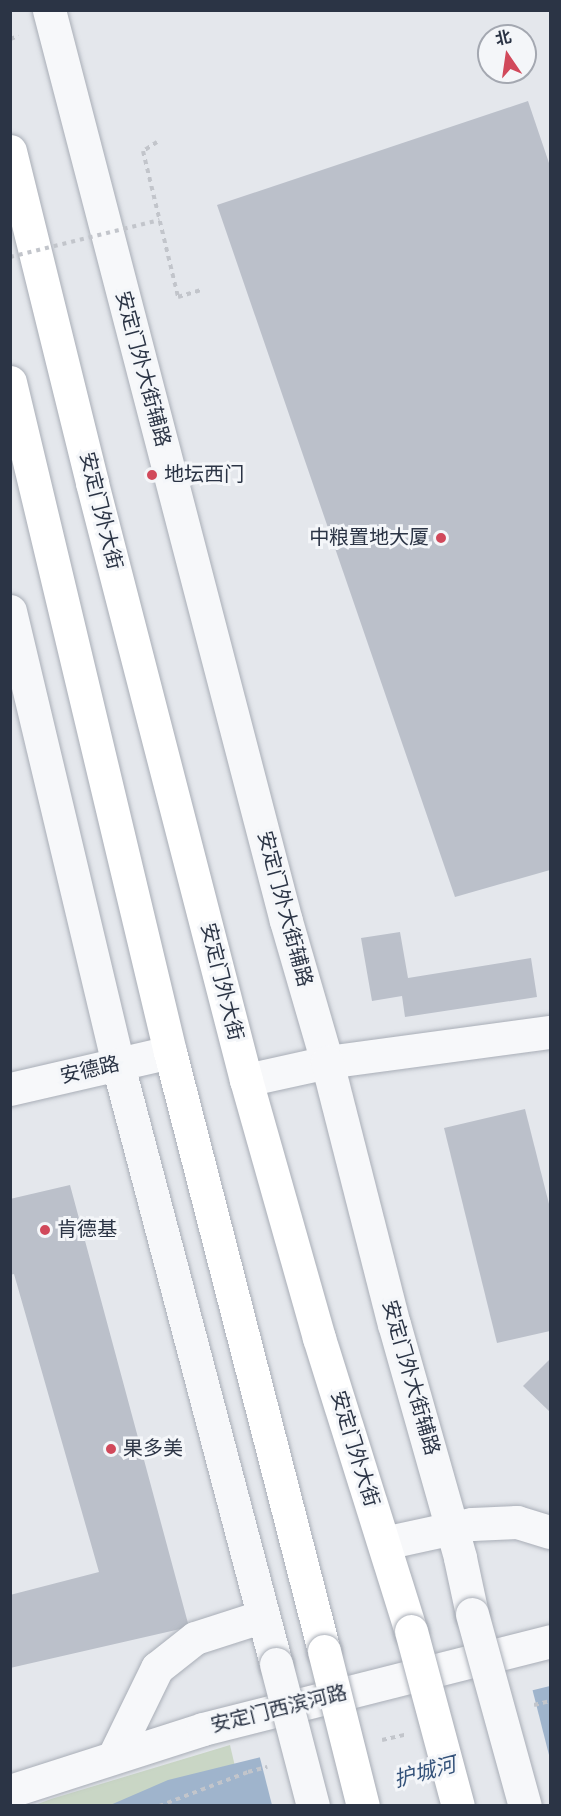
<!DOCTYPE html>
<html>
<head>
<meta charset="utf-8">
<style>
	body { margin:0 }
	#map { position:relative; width:561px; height:1816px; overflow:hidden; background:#e4e7ec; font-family:"Varela Round","Noto Sans SC",sans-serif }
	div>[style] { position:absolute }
	.green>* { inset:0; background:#c9d6c5 }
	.water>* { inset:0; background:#9fb4cc }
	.pier>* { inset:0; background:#e4e7ec }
	.building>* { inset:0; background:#bbc0ca }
	.path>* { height:4px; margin-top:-2px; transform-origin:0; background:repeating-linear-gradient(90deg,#c2c5cb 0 4.5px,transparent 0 9px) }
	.roads { filter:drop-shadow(0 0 2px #a9aeb7) drop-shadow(0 0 2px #a9aeb7) }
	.minor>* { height:33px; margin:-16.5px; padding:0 16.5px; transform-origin:16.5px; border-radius:16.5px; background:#f7f8fa }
	.tertiary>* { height:33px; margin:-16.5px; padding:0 16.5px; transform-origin:16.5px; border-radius:16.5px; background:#f7f8fa }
	.primary>* { height:33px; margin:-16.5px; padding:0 16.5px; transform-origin:16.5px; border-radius:16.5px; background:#fff }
	.path-bridge>* { height:4px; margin-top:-2px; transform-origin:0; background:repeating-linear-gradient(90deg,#c2c5cb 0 4.5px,transparent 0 9px) }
	.bridges { filter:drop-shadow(0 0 2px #a9aeb7) drop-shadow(0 0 2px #a9aeb7) }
	.tertiary-bridge>* { height:33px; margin:-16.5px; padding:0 16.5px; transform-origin:16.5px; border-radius:16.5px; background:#f7f8fa }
	.primary-bridge>* { height:33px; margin:-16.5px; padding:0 16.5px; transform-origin:16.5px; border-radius:16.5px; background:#fff }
	.dots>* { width:16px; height:16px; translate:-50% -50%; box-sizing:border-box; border:3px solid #f4f6f9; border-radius:50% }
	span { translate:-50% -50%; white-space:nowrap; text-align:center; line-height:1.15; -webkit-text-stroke:6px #f4f6f9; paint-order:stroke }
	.street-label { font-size:20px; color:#2b3445 }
	.poi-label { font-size:20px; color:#2b3445 }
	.left { translate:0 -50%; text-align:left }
	.right { translate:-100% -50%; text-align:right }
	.water-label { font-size:21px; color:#34527a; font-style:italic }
	.frame { position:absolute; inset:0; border:12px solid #2b3445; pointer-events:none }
	.north { position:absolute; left:477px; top:24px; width:60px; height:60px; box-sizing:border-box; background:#f4f6f9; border:2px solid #a4a8b1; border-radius:50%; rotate:347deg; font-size:16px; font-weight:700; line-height:24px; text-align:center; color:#2b3445 }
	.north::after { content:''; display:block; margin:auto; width:21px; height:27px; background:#d1495b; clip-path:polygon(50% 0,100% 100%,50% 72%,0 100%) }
</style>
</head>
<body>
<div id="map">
	<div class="green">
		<div style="clip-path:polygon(230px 1745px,244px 1805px,32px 1806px,51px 1799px)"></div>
	</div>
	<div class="water">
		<div style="clip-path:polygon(550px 1686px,550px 1805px,108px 1806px,168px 1780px)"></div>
	</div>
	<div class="pier">
		<div style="clip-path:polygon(532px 1688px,550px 1759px,550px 1805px,272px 1805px,259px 1754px)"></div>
	</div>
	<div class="building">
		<div style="clip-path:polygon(528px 101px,550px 166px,550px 870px,455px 897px,217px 205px)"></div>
		<div style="clip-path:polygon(400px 932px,408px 978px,531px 958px,537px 997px,405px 1017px,402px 996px,372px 1001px,361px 938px)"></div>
		<div style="clip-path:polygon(525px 1109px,550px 1208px,550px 1331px,497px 1343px,444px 1128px)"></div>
		<div style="clip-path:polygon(70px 1185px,189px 1627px,10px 1668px,10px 1595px,99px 1572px,14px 1274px,10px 1275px,10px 1199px)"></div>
		<div style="clip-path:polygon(550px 1359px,550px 1412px,523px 1386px)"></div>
	</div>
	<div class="path">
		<div style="left:10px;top:39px;width:9px;rotate:-18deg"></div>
		<div style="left:157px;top:142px;width:17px;rotate:147deg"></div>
		<div style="left:143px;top:151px;width:150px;rotate:76.5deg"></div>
		<div style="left:178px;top:297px;width:24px;rotate:-17deg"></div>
		<div style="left:534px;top:1705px;width:16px;rotate:-14deg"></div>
		<div style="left:382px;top:1740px;width:23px;rotate:-13deg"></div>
		<div style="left:159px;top:1806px;width:95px;rotate:-20.9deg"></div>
		<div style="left:248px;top:1772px;width:20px;rotate:-15deg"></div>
	</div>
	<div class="roads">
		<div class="minor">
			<div style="left:246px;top:1080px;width:83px;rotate:-12.5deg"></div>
			<div style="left:327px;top:1062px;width:225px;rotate:-7.7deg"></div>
			<div style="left:384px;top:1543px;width:90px;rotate:-12.2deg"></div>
			<div style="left:472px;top:1524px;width:45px;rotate:-2.5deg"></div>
			<div style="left:517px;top:1522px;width:34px;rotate:17deg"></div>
			<div style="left:114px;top:1756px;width:98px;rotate:-64deg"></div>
			<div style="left:157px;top:1668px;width:48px;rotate:-38.3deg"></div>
			<div style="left:195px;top:1638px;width:71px;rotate:-17.9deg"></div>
		</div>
		<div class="tertiary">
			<div style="left:49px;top:10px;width:941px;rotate:75.42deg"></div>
			<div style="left:286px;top:921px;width:147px;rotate:73.8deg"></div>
			<div style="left:327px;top:1062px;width:270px;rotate:75.7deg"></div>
			<div style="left:394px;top:1324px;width:243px;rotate:74.2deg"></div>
			<div style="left:460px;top:1558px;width:57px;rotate:77.9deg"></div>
			<div style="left:10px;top:611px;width:467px;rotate:76.6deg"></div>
			<div style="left:118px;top:1065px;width:619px;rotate:75.22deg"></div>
			<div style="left:10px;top:1089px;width:164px;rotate:-13deg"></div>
			<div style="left:10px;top:1791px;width:203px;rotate:-17.8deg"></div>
			<div style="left:203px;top:1729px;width:358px;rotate:-14.2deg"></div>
		</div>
		<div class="primary">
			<div style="left:10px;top:151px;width:342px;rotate:76.1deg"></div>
			<div style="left:92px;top:483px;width:617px;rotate:75.54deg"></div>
			<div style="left:246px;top:1080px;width:268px;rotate:74.2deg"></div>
			<div style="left:319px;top:1338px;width:307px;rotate:72.6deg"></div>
			<div style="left:10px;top:382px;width:689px;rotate:76.57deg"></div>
			<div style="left:170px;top:1052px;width:618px;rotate:75.58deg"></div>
		</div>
	</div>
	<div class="path-bridge">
		<div style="left:10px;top:257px;width:154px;rotate:-13.9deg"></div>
	</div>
	<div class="bridges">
		<div class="tertiary-bridge">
			<div style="left:472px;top:1614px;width:199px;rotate:74.6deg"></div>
			<div style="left:276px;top:1664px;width:147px;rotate:75.4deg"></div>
		</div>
		<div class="primary-bridge">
			<div style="left:411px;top:1631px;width:181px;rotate:75deg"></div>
			<div style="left:324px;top:1651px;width:160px;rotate:75.9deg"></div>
		</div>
	</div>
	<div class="dots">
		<div style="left:152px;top:475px;background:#d1495b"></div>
		<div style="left:441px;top:538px;background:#d1495b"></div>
		<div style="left:45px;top:1230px;background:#d1495b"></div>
		<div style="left:111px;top:1449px;background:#d1495b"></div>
	</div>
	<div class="street-label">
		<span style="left:142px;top:369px;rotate:75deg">安定门外大街辅路</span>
		<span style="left:100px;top:511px;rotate:76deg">安定门外大街</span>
		<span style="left:284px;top:909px;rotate:75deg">安定门外大街辅路</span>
		<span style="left:221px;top:982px;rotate:76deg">安定门外大街</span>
		<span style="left:90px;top:1071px;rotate:-13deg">安德路</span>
		<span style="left:410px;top:1378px;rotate:74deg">安定门外大街辅路</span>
		<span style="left:354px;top:1449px;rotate:73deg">安定门外大街</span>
		<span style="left:279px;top:1710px;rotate:-14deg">安定门西滨河路</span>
	</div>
	<div class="poi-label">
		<span class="left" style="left:164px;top:475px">地坛西门</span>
		<span class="right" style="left:429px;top:538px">中粮置地大厦</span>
		<span class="left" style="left:57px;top:1230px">肯德基</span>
		<span class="left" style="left:123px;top:1449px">果多美</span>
	</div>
	<div class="water-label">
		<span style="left:425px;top:1773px;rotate:-15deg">护城河</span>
	</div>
	<div class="frame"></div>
	<div class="north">北</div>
</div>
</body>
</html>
